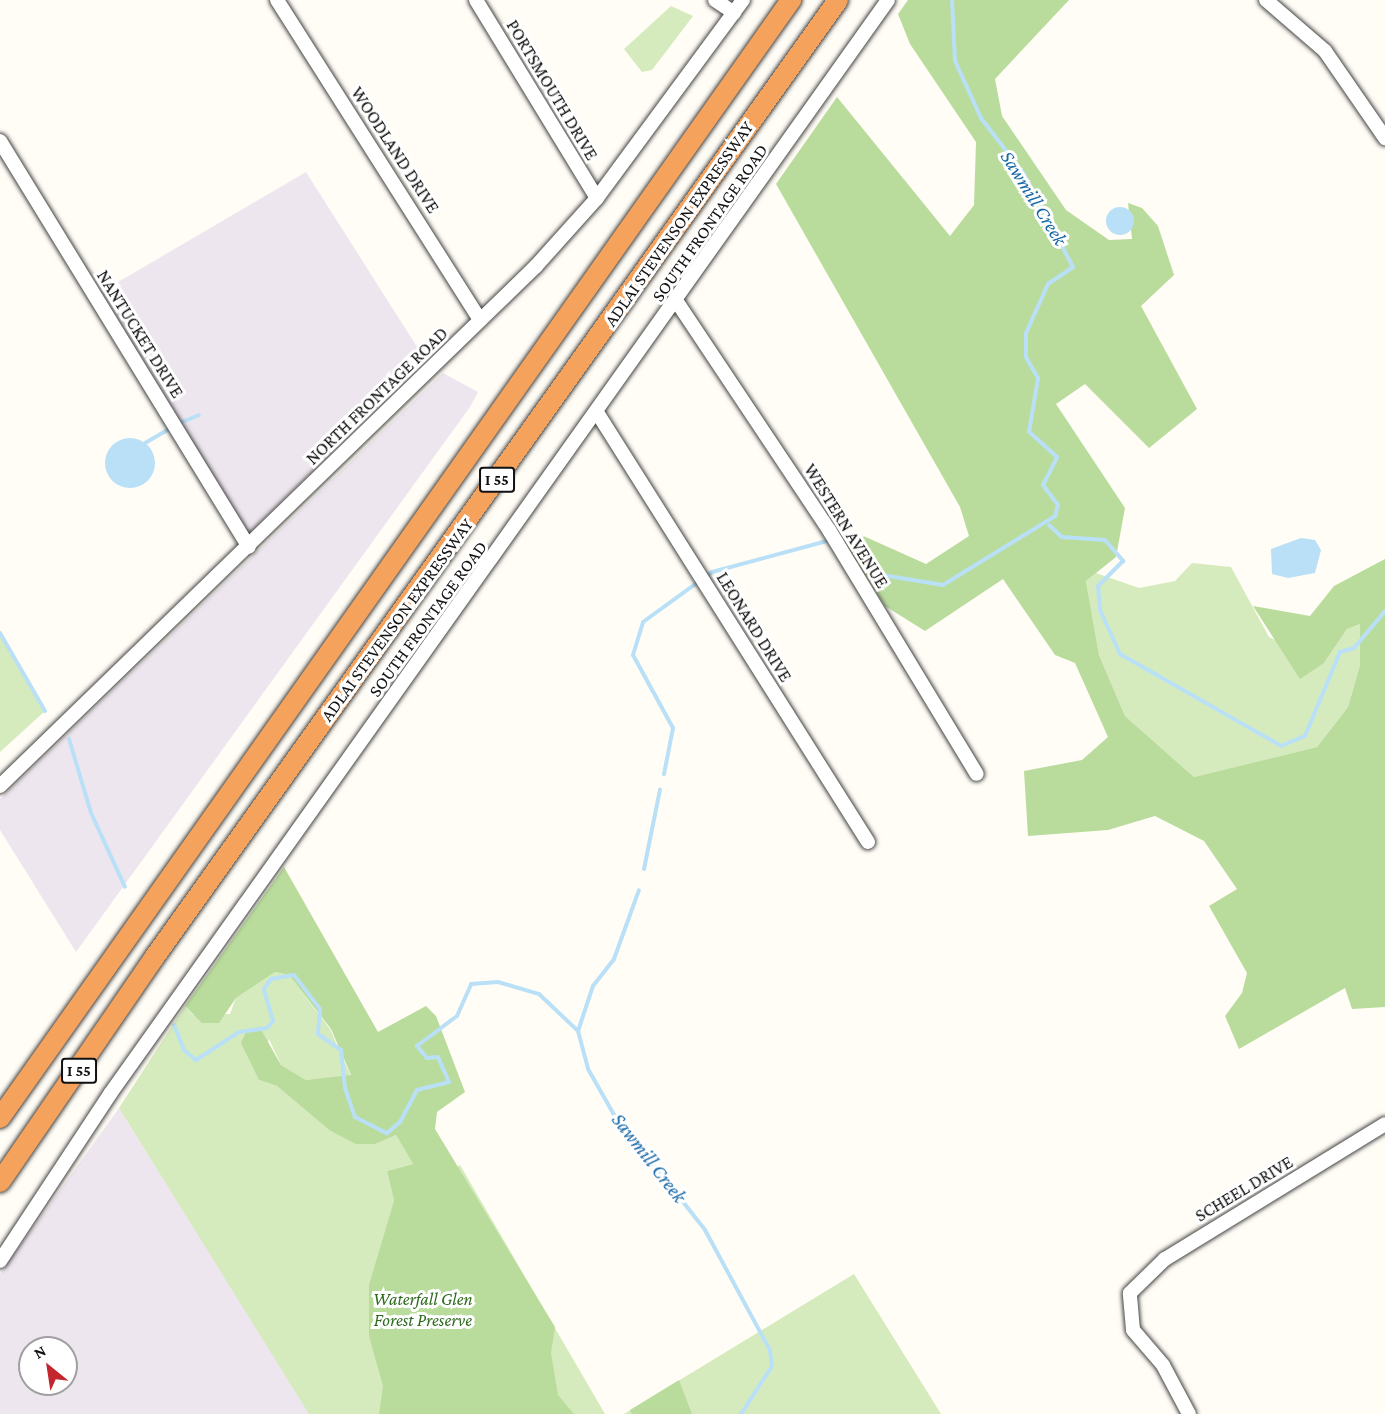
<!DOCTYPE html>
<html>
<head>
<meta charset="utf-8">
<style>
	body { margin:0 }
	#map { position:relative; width:1385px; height:1414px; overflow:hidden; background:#fffdf5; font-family:"Crimson Pro",serif }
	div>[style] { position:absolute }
	.industrial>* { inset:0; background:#eee6ef }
	.green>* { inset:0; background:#d5ebbd }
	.forest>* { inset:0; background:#b9dc9c }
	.water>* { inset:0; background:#b9e0f7 }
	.round { border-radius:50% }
	.stream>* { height:4px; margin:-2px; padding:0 2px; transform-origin:2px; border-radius:2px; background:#b9e0f7 }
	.roads { filter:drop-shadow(0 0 2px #444) drop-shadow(0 0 2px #444) }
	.minor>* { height:14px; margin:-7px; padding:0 7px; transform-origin:7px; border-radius:7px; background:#fff }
	.highway>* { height:20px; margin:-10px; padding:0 10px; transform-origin:10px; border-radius:10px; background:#f5a25d }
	span { translate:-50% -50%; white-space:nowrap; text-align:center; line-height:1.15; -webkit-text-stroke:6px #fff; paint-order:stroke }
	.shield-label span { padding:2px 4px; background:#fff; border:2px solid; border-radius:4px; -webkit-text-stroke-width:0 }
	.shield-label { font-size:16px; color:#111; font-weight:700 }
	.street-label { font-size:18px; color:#111 }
	.park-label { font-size:18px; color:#2f6b1f; font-style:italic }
	.water-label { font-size:20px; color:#1768a6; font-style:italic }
	.north { position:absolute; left:18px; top:1336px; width:60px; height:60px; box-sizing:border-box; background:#fff; border:2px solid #a0a0a0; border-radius:50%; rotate:330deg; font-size:16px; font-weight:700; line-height:24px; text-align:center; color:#111 }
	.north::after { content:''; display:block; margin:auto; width:21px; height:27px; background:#c4262e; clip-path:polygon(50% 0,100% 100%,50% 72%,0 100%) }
</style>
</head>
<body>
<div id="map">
	<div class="industrial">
		<div style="clip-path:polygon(306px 172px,426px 361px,248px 534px,101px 292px)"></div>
		<div style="clip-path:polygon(443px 373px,478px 392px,470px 407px,76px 952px,0 830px,0 799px)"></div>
		<div style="clip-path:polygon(evenodd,119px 1108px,310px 1414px,0 1414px,0 1274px,119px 1108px,30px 1348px,66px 1348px,66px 1384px,30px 1384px,30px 1348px)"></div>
	</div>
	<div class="green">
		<div style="clip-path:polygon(671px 6px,693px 16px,652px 70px,642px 72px,624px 49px)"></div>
		<div style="clip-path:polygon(1192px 563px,1231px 567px,1269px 637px,1324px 663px,1347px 629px,1360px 624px,1360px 665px,1348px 707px,1317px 747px,1194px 777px,1125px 716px,1099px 655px,1086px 581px,1096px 573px,1139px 588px,1175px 581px)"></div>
		<div style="clip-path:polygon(0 633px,45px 711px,0 752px)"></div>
		<div style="clip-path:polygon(275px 972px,289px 975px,330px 1029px,351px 1076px,306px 1080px,281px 1065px,269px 1039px,259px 1080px,277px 1086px,329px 1130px,375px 1144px,396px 1135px,413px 1164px,387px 1171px,394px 1201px,460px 1165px,605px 1414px,309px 1414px,119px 1108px,185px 1006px,193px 1015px,230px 1014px,236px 998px)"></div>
		<div style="clip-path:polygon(854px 1274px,941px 1414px,624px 1414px)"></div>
	</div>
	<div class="forest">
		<div style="clip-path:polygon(908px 0,1069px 0,995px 79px,1002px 116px,1066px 210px,1109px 240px,1132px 239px,1128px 203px,1142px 208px,1158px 226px,1174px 275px,1141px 306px,1197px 409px,1149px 448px,1085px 384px,1056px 404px,1125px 508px,1116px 557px,1086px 581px,1099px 655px,1125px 716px,1194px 777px,1317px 747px,1348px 707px,1360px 665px,1360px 624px,1347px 629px,1324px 663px,1300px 679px,1253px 606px,1310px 616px,1334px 586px,1385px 559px,1385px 1007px,1352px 1009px,1345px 988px,1239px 1049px,1225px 1016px,1242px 993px,1247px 973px,1209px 906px,1237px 889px,1204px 841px,1155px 816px,1108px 830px,1028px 836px,1024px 771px,1082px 760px,1108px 737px,1075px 663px,1055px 655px,1003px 579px,925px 631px,885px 606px,846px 545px,859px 534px,926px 564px,969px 536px,960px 507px,776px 184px,837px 97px,950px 236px,974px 205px,976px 142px,910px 44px,898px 14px)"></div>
		<div style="clip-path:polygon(284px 867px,378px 1032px,426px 1006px,436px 1016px,465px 1092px,437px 1112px,435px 1129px,555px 1327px,551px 1353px,558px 1395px,574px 1414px,379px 1414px,383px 1386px,369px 1336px,369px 1285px,394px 1201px,387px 1171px,413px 1164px,396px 1135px,375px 1144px,356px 1144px,329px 1130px,277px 1086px,259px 1080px,241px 1043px,246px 1032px,260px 1028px,281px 1065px,306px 1080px,351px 1075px,331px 1029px,289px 975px,275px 972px,236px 998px,219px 1023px,202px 1023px,185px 1006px)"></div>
		<div style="clip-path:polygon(679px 1380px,692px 1414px,632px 1414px,630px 1410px)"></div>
	</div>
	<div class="water">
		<div class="round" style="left:1106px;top:207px;width:28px;height:28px"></div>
		<div class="round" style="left:105px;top:438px;width:50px;height:50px"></div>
		<div style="clip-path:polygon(1301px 538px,1315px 540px,1321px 550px,1315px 573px,1288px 578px,1272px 574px,1271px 549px)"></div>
	</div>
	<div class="stream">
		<div style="left:182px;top:422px;width:18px;rotate:-22deg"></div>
		<div style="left:145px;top:443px;width:28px;rotate:-30deg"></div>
		<div style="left:1049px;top:525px;width:18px;rotate:43deg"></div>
		<div style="left:1062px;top:537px;width:43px;rotate:4deg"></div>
		<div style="left:1105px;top:540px;width:28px;rotate:49deg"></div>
		<div style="left:1123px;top:561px;width:35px;rotate:135deg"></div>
		<div style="left:1098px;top:586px;width:24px;rotate:85deg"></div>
		<div style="left:1100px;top:610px;width:48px;rotate:65.6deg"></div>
		<div style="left:1120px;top:654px;width:185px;rotate:29.7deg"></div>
		<div style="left:1281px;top:746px;width:26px;rotate:-23deg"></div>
		<div style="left:1305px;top:736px;width:91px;rotate:-67.4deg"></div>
		<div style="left:1340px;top:652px;width:15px;rotate:-16deg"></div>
		<div style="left:1354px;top:648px;width:48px;rotate:-50deg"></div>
		<div style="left:838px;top:539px;width:15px;rotate:20deg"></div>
		<div style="left:852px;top:544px;width:34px;rotate:58deg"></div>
		<div style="left:870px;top:573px;width:74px;rotate:9.3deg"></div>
		<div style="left:943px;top:585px;width:132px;rotate:-31.6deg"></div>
		<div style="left:1055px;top:516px;width:11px;rotate:-75deg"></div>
		<div style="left:1058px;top:505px;width:25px;rotate:-127deg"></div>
		<div style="left:1043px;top:485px;width:31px;rotate:-63deg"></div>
		<div style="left:1057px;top:457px;width:38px;rotate:-138deg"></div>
		<div style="left:1029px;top:432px;width:55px;rotate:-80.5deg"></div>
		<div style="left:1038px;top:378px;width:24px;rotate:-120deg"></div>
		<div style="left:1026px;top:357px;width:24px;rotate:-90deg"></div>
		<div style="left:1026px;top:333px;width:54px;rotate:-65.8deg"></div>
		<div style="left:1048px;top:284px;width:30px;rotate:-34deg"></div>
		<div style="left:1073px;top:267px;width:105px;rotate:-117.8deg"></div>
		<div style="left:1024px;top:174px;width:71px;rotate:-127.5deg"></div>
		<div style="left:981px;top:118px;width:63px;rotate:-114.5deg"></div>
		<div style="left:955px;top:61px;width:61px;rotate:-92.8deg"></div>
		<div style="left:0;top:633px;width:90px;rotate:60deg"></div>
		<div style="left:69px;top:739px;width:77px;rotate:73.4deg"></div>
		<div style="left:91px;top:813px;width:81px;rotate:65.3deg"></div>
		<div style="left:664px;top:774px;width:47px;rotate:-78.9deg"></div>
		<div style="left:673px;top:728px;width:83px;rotate:-118.7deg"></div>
		<div style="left:633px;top:655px;width:34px;rotate:-73deg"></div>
		<div style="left:643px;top:622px;width:85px;rotate:-35.9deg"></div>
		<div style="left:712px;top:572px;width:123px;rotate:-15.1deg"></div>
		<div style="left:644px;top:869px;width:81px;rotate:-78.6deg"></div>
		<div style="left:174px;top:1025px;width:27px;rotate:68deg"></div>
		<div style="left:184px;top:1050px;width:16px;rotate:40deg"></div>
		<div style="left:196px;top:1060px;width:51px;rotate:-33.1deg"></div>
		<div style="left:239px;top:1032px;width:28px;rotate:-8deg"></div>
		<div style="left:267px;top:1028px;width:9px;rotate:-49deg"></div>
		<div style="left:273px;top:1021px;width:33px;rotate:-106deg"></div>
		<div style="left:264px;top:989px;width:12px;rotate:-55deg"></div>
		<div style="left:271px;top:979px;width:23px;rotate:-10deg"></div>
		<div style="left:294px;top:975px;width:43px;rotate:52.6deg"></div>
		<div style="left:320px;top:1009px;width:25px;rotate:95deg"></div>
		<div style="left:318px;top:1034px;width:28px;rotate:35deg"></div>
		<div style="left:341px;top:1050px;width:38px;rotate:84deg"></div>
		<div style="left:345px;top:1088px;width:31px;rotate:71deg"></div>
		<div style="left:355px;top:1117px;width:36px;rotate:27deg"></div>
		<div style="left:387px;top:1133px;width:17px;rotate:-40deg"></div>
		<div style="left:400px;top:1122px;width:36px;rotate:-62deg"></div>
		<div style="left:417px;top:1090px;width:33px;rotate:-14deg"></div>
		<div style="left:449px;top:1082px;width:27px;rotate:-114deg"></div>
		<div style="left:438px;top:1057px;width:11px;rotate:175deg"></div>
		<div style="left:427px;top:1058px;width:16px;rotate:-130deg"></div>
		<div style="left:417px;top:1046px;width:50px;rotate:-36.9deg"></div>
		<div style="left:457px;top:1016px;width:35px;rotate:-66deg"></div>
		<div style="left:471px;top:984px;width:27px;rotate:-4deg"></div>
		<div style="left:498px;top:982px;width:43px;rotate:16.3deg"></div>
		<div style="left:539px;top:994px;width:54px;rotate:43.5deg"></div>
		<div style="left:578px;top:1031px;width:39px;rotate:75deg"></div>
		<div style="left:588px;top:1069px;width:51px;rotate:60.4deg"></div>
		<div style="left:613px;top:1113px;width:149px;rotate:51.8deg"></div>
		<div style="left:705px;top:1230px;width:136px;rotate:61.6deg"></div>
		<div style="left:770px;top:1350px;width:16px;rotate:83deg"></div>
		<div style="left:772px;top:1366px;width:57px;rotate:122.9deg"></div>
		<div style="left:578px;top:1031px;width:47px;rotate:-71.6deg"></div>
		<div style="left:593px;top:986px;width:34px;rotate:-52deg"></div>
		<div style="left:614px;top:959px;width:73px;rotate:-70.1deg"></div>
	</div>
	<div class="roads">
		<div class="minor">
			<div style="left:277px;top:0;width:379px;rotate:57.6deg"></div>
			<div style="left:476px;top:0;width:232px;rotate:58.6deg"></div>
			<div style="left:715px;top:0;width:23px;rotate:34deg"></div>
			<div style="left:1266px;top:0;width:78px;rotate:40.8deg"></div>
			<div style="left:1325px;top:51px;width:106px;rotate:55.4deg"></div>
			<div style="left:0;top:141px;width:476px;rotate:58.5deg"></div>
			<div style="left:677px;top:302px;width:274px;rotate:56.3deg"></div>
			<div style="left:829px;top:530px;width:285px;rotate:58.8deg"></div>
			<div style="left:598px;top:414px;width:506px;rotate:57.75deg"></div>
			<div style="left:0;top:786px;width:747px;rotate:-44.13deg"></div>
			<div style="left:536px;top:266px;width:91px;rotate:-48.1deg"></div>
			<div style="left:597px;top:198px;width:246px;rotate:-53.6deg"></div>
			<div style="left:0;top:1261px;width:200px;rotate:-56.6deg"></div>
			<div style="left:110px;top:1094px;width:1342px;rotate:-54.58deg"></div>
			<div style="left:1189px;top:1414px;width:55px;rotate:-118deg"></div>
			<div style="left:1163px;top:1365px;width:46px;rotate:-130.6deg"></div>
			<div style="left:1133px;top:1330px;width:37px;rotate:-95deg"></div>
			<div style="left:1130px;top:1293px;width:49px;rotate:-44.2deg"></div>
			<div style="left:1165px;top:1259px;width:258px;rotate:-31.5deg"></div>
		</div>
		<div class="highway">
			<div style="left:0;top:1118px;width:1370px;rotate:-54.72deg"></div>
			<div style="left:0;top:1182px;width:272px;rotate:-55.5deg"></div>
			<div style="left:154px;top:958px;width:1177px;rotate:-54.47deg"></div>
		</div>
	</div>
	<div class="shield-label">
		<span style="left:497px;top:480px">I 55</span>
		<span style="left:79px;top:1071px">I 55</span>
	</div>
	<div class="street-label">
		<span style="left:552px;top:90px;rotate:59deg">PORTSMOUTH DRIVE</span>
		<span style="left:395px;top:150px;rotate:57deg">WOODLAND DRIVE</span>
		<span style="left:710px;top:223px;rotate:-55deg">SOUTH FRONTAGE ROAD</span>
		<span style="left:679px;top:224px;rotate:-55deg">ADLAI STEVENSON EXPRESSWAY</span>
		<span style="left:140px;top:334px;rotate:58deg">NANTUCKET DRIVE</span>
		<span style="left:377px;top:396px;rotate:-44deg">NORTH FRONTAGE ROAD</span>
		<span style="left:846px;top:526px;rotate:58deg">WESTERN AVENUE</span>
		<span style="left:428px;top:619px;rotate:-54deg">SOUTH FRONTAGE ROAD</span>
		<span style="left:397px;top:620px;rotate:-54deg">ADLAI STEVENSON EXPRESSWAY</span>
		<span style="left:754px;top:627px;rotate:58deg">LEONARD DRIVE</span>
		<span style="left:1244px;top:1189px;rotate:-31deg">SCHEEL DRIVE</span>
	</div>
	<div class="park-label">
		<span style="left:423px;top:1310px">Waterfall Glen<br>Forest Preserve</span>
	</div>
	<div class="water-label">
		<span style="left:1034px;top:198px;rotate:58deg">Sawmill Creek</span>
		<span style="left:649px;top:1158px;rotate:52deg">Sawmill Creek</span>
	</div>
	<div class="north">N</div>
</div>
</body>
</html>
